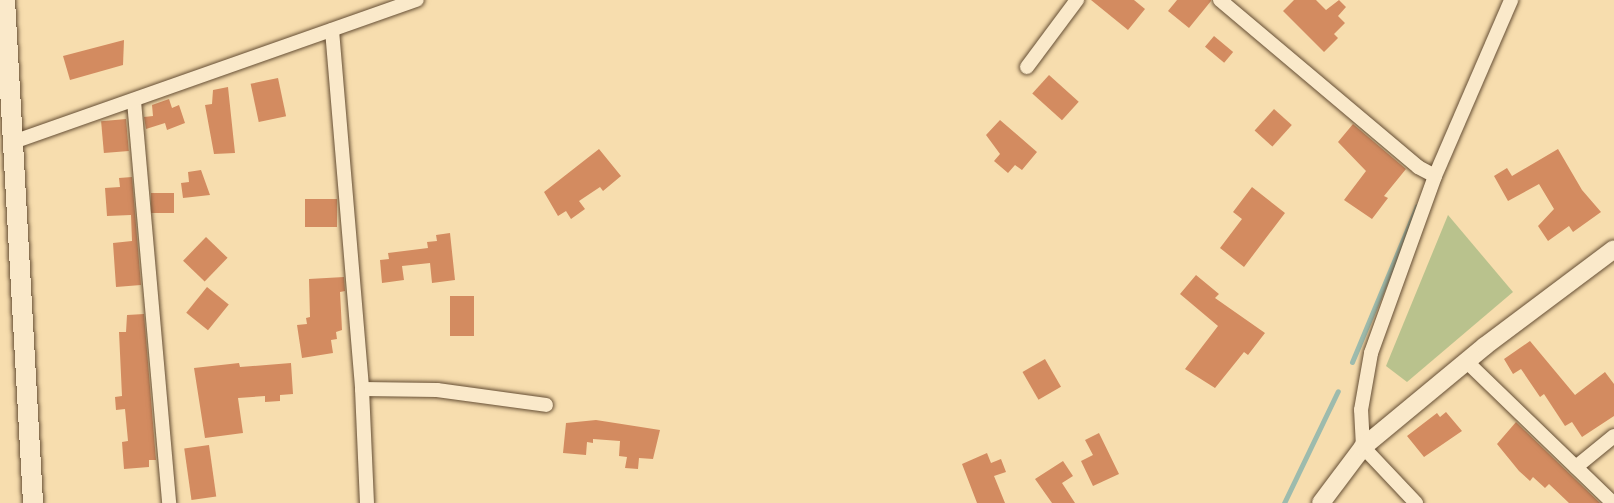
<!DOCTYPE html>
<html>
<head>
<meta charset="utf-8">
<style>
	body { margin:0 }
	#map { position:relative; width:1614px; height:503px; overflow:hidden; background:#f7ddae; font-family:"Gentium Book Plus",serif }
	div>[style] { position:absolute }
	.green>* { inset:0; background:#b9c28d }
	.stream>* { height:5px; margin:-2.5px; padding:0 2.5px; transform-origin:2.5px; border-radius:2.5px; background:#9dbbad }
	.building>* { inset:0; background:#d38b60; transform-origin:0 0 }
	.roads { filter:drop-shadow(0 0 2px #654e34) drop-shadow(0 0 2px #654e34) }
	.minor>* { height:14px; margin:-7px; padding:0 7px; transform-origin:7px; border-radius:7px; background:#fae9ca }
	.tertiary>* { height:18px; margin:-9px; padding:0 9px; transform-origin:9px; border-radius:9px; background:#fae9ca }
	.secondary>* { height:20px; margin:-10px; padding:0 10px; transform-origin:10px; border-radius:10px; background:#fae9ca }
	span { translate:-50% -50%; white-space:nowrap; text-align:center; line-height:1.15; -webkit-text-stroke:4.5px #fae9ca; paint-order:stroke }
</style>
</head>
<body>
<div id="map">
	<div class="green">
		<div style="clip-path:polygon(1448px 215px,1513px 292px,1407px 382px,1386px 366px)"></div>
	</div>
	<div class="stream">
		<div style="left:1352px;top:362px;width:169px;rotate:-67.4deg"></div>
		<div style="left:1284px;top:503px;width:124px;rotate:-64.3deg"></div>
	</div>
	<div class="building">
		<div style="clip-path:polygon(1091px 0,1134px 0,1145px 9px,1128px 30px)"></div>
		<div style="clip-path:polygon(1177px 0,1211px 0,1211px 1px,1189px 28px,1168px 11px)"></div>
		<div style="clip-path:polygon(1294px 0,1316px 0,1326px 10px,1339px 0,1346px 7px,1338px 16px,1345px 23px,1334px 34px,1338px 38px,1324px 52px,1283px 11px)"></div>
		<div style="left:1214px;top:36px;width:25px;height:14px;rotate:40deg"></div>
		<div style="clip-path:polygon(124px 40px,123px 65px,70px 80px,63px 56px)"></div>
		<div style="left:1049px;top:75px;width:40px;height:25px;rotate:42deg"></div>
		<div style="left:278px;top:78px;width:39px;height:28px;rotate:78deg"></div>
		<div style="clip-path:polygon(228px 87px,235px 153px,214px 154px,205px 105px,212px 104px,213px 90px)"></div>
		<div style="clip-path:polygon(169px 99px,172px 108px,179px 105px,185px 123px,167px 130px,165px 123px,146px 129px,144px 117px,153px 116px,152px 105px)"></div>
		<div style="left:1274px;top:109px;width:24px;height:29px;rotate:42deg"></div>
		<div style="left:126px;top:119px;width:32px;height:25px;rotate:85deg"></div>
		<div style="clip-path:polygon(1000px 120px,1037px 152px,1022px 170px,1015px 165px,1008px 173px,994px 161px,1000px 154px,986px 135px)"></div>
		<div style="clip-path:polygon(1353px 124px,1406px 169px,1384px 196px,1388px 198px,1372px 219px,1344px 200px,1366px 171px,1338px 142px)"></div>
		<div style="clip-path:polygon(599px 149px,621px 176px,603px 191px,600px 187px,579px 201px,585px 209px,571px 219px,566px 211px,558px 216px,544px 192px)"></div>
		<div style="clip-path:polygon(1558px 149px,1582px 190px,1601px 212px,1573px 232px,1569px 226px,1548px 241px,1538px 226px,1554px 209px,1539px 184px,1508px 201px,1494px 176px,1507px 168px,1512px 176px)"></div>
		<div style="clip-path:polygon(201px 170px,210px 195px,183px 198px,181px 183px,189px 182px,188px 172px)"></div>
		<div style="clip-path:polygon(132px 177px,141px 285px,116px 287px,113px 243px,132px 241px,131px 215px,107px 216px,105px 188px,120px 187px,119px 178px)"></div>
		<div style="clip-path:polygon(1252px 187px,1285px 213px,1244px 267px,1220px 248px,1242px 219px,1233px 212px)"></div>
		<div style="left:151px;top:193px;width:23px;height:20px"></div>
		<div style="left:337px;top:199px;width:28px;height:32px;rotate:90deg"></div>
		<div style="clip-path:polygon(450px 233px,455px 280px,432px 283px,430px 263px,402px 266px,404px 280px,382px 283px,380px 260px,389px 259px,388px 253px,428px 248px,427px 242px,437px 241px,436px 235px)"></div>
		<div style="left:206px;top:237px;width:30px;height:33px;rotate:44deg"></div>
		<div style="clip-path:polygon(1196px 275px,1219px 294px,1215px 298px,1265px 333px,1248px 355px,1244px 352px,1215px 388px,1185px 369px,1218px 326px,1180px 294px)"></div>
		<div style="clip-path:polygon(344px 277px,345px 291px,340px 292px,342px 330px,336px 332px,337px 339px,331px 340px,333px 353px,302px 358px,297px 325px,307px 324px,306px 318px,310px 317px,309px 279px)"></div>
		<div style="left:207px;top:287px;width:28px;height:33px;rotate:39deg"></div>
		<div style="left:450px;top:296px;width:24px;height:40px"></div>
		<div style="clip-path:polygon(144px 314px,156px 460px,149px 460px,149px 467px,124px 469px,122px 442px,128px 441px,125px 409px,116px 410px,115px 397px,122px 396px,119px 332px,126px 332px,127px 315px)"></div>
		<div style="clip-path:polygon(1530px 341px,1575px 395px,1605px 372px,1614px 384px,1614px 416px,1582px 437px,1572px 422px,1565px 426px,1544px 394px,1540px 397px,1521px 369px,1513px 374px,1504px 359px)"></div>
		<div style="left:1045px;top:359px;width:32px;height:26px;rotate:60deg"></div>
		<div style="clip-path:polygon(239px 363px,240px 367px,291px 363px,293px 394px,280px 395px,280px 401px,265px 402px,265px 396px,238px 398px,243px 433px,205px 438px,194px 368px)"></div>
		<div style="clip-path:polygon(1446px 412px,1462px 431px,1424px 457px,1407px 436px,1437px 413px,1440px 417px)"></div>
		<div style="clip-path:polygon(596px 420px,660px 430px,653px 459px,639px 458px,638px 469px,625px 468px,627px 457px,619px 456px,620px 441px,593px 439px,593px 443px,587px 442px,586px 455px,563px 453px,566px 423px)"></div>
		<div style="clip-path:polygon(1516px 422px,1600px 503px,1569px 503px,1549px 484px,1545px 488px,1533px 477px,1530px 481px,1519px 471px,1497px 444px)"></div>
		<div style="clip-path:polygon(1099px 433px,1119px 474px,1093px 486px,1081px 461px,1093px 455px,1085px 440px)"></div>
		<div style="left:209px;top:445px;width:52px;height:25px;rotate:82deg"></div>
		<div style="clip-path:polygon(987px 453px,991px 463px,1001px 459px,1006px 472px,994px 476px,1005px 503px,977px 503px,962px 464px)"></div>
		<div style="clip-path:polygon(1063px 461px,1073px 476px,1062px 483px,1075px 503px,1052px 503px,1035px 479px)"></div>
	</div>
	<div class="roads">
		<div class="minor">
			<div style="left:1220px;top:0;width:259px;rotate:40.1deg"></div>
			<div style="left:1418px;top:167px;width:19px;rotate:28deg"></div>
			<div style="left:332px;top:30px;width:360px;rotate:85.2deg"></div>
			<div style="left:362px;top:389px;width:114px;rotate:87.5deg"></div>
			<div style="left:1027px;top:67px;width:84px;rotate:-53.3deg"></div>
			<div style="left:134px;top:101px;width:404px;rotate:85deg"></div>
			<div style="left:13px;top:142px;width:428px;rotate:-19.4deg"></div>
			<div style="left:1466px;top:361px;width:204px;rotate:44deg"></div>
			<div style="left:362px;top:389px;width:75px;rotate:0.8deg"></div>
			<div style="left:437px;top:390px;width:110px;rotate:7.8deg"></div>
			<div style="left:1576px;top:467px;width:49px;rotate:-39.2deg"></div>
			<div style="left:1416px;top:503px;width:77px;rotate:-133.4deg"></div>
			<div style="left:1363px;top:447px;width:37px;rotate:-93deg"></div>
			<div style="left:1361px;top:410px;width:58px;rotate:-80deg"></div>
			<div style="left:1371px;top:353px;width:188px;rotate:-70.1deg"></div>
			<div style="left:1435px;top:176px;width:192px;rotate:-66.6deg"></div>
		</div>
		<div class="tertiary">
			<div style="left:1321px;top:503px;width:70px;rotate:-53.1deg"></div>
			<div style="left:1363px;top:447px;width:158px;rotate:-39.6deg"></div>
			<div style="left:1485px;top:346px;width:161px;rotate:-36.9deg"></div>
		</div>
		<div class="secondary">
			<div style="left:5px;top:0;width:504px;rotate:86.81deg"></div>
		</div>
	</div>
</div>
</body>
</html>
